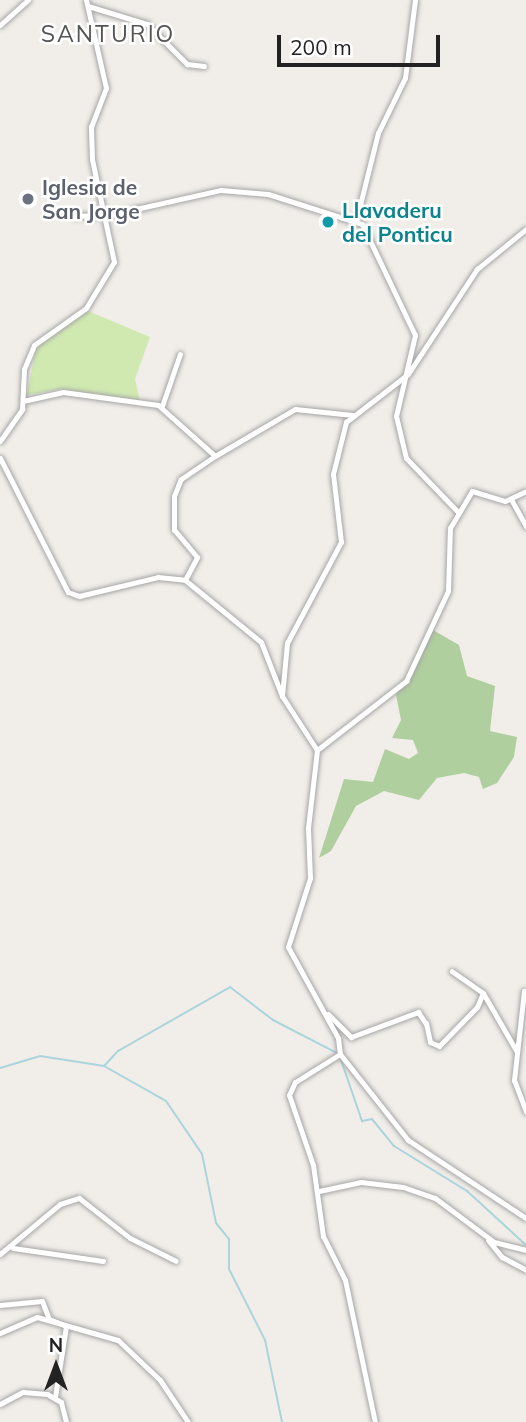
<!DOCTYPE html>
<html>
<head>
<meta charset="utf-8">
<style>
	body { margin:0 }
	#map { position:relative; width:526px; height:1422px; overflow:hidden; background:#f1eee9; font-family:Mulish,sans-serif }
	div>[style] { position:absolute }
	.grass>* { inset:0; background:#d0e9b1 }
	.forest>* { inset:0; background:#b0cf9f }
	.stream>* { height:2px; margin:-1px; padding:0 1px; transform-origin:1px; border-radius:1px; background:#abd4dd }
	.roads { filter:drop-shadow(0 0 2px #a6a6a6) drop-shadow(0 0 2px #a6a6a6) }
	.street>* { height:5px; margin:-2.5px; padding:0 2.5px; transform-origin:2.5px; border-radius:2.5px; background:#fff }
	.dots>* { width:19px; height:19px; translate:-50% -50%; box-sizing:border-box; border:4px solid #fff; border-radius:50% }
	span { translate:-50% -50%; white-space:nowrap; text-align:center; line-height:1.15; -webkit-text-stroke:5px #fff; paint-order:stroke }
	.worship-label { font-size:21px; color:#5b616d; font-weight:700 }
	.left { translate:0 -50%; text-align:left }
	.culture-label { font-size:21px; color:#0d838f; font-weight:700 }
	.neighbourhood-label { font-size:23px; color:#555; letter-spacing:2px }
	.north { position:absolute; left:21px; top:1331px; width:70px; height:70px; -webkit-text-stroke:5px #fff; paint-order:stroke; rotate:0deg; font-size:19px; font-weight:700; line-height:28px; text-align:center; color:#222 }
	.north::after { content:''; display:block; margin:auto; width:24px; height:32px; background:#222; clip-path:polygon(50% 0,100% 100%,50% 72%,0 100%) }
	.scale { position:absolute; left:277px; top:35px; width:163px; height:32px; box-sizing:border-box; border:4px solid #222; border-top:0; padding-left:9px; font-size:21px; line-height:24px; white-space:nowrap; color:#222; -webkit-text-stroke:5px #fff; paint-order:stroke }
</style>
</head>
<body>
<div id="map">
	<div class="grass">
		<div style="clip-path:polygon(88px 311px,150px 337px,135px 379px,140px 401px,60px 389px,27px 395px,36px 348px)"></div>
	</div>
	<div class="forest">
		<div style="clip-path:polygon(433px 630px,459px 645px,467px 676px,495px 686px,490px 731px,517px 737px,514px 757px,497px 783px,483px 789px,479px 777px,464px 773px,437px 778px,419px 800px,384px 791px,356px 806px,331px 851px,319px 858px,344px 779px,373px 782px,385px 749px,409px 759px,418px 753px,413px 740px,392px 738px,401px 720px,396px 695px)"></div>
	</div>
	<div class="stream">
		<div style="left:341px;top:1060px;width:65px;rotate:71deg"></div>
		<div style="left:362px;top:1121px;width:10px;rotate:-11deg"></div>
		<div style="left:372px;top:1119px;width:35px;rotate:51deg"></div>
		<div style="left:394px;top:1146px;width:86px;rotate:31.7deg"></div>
		<div style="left:467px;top:1191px;width:80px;rotate:42.5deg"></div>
		<div style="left:104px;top:1066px;width:71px;rotate:29.4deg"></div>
		<div style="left:166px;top:1101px;width:64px;rotate:55.8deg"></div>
		<div style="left:202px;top:1154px;width:70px;rotate:78.5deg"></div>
		<div style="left:216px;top:1223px;width:21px;rotate:51deg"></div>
		<div style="left:229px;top:1239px;width:30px;rotate:90deg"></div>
		<div style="left:229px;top:1269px;width:80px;rotate:63.1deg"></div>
		<div style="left:265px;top:1340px;width:84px;rotate:78.3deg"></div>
		<div style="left:0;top:1068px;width:42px;rotate:-16.7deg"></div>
		<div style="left:40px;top:1056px;width:65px;rotate:8.9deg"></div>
		<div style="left:104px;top:1066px;width:21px;rotate:-47deg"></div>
		<div style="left:118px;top:1051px;width:129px;rotate:-29.7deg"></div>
		<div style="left:230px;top:987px;width:54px;rotate:37.5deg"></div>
		<div style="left:273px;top:1020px;width:70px;rotate:27.3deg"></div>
	</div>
	<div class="roads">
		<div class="street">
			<div style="left:88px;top:6px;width:62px;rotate:17deg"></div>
			<div style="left:147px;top:24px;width:57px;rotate:45deg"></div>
			<div style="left:187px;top:64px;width:17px;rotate:7deg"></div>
			<div style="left:0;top:25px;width:38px;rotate:-42deg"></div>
			<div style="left:74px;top:216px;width:35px;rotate:-2deg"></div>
			<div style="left:109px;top:215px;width:115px;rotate:-12.6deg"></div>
			<div style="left:221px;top:190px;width:47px;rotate:4.9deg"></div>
			<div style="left:268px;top:194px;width:99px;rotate:17.7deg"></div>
			<div style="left:362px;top:224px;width:123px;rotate:64.5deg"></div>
			<div style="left:415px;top:335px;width:83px;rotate:103.2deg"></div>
			<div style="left:396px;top:416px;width:43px;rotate:76.6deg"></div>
			<div style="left:406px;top:458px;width:74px;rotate:46.1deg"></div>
			<div style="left:356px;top:221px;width:91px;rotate:-76deg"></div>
			<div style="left:378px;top:133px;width:61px;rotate:-63.9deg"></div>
			<div style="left:405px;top:78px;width:79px;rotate:-82.7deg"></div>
			<div style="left:23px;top:401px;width:41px;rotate:-12.7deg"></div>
			<div style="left:63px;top:392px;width:96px;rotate:7.8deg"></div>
			<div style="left:158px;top:405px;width:76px;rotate:41.8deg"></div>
			<div style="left:215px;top:456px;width:93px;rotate:-30.4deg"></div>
			<div style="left:295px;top:409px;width:58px;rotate:5.9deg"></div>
			<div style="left:162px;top:406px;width:55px;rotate:-70.9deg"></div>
			<div style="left:0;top:441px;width:39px;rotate:-55deg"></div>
			<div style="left:22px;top:409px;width:40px;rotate:-87.1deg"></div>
			<div style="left:24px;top:369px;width:26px;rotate:-67deg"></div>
			<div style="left:34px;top:345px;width:64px;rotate:-35.4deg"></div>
			<div style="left:86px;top:308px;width:54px;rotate:-58.7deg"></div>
			<div style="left:114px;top:262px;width:105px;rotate:-102.1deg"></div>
			<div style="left:92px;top:159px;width:32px;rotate:-92deg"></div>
			<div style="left:91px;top:127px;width:42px;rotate:-69deg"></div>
			<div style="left:106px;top:88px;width:90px;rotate:-102.8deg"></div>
			<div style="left:0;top:458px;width:150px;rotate:63.1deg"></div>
			<div style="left:68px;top:592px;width:12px;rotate:20deg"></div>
			<div style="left:79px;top:596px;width:81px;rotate:-13.5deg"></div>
			<div style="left:158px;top:577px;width:27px;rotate:6deg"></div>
			<div style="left:185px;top:580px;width:98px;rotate:39.2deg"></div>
			<div style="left:261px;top:642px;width:58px;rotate:68.7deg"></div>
			<div style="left:282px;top:696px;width:64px;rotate:57.1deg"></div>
			<div style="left:317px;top:750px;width:79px;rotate:96.6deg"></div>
			<div style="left:308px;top:828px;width:50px;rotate:87.7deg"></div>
			<div style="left:310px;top:878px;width:72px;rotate:107.7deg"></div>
			<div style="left:288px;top:947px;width:104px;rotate:61.2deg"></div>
			<div style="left:338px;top:1038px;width:16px;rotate:83deg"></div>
			<div style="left:340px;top:1054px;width:53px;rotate:148.1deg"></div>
			<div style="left:295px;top:1082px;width:14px;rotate:115deg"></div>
			<div style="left:289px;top:1095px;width:74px;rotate:71.1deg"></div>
			<div style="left:313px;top:1165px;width:72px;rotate:82deg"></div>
			<div style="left:323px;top:1236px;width:49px;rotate:63.4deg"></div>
			<div style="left:345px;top:1280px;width:145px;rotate:78.1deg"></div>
			<div style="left:512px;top:501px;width:29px;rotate:61deg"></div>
			<div style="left:185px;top:580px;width:26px;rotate:-62deg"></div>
			<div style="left:197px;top:557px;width:35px;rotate:-130deg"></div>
			<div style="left:174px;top:530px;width:34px;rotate:-90deg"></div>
			<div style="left:174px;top:496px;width:18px;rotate:-68deg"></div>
			<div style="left:181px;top:479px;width:41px;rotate:-34.1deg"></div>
			<div style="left:282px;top:696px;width:53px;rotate:-84.6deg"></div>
			<div style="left:287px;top:643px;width:115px;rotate:-61.9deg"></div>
			<div style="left:341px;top:542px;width:68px;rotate:-96.7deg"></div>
			<div style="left:333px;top:474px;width:54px;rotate:-76deg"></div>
			<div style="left:346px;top:422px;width:78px;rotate:-37.7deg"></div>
			<div style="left:408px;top:374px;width:126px;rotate:-56.7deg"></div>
			<div style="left:477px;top:269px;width:63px;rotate:-39.2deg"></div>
			<div style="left:317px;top:750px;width:113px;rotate:-37.8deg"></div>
			<div style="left:406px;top:681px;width:99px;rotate:-65deg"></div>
			<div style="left:448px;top:591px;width:63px;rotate:-88.2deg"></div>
			<div style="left:450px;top:528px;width:43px;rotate:-59.3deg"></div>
			<div style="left:472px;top:491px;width:34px;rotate:17deg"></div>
			<div style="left:505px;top:501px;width:23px;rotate:-25deg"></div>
			<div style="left:524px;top:991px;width:90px;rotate:96.4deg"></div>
			<div style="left:514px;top:1080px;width:34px;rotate:69deg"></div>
			<div style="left:483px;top:993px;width:68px;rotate:60deg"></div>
			<div style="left:328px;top:1014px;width:33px;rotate:45deg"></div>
			<div style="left:351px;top:1037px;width:72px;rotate:-20.5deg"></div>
			<div style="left:418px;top:1012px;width:14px;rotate:56deg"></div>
			<div style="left:426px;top:1023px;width:19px;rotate:78deg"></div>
			<div style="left:430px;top:1042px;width:10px;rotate:24deg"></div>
			<div style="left:439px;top:1046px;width:54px;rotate:-45.7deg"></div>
			<div style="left:477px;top:1007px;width:15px;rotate:-67deg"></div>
			<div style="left:483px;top:993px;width:38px;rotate:-145deg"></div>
			<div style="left:340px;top:1054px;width:110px;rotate:51.7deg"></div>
			<div style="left:408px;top:1140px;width:141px;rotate:33.5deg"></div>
			<div style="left:319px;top:1191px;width:43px;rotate:-12.1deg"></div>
			<div style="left:361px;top:1182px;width:42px;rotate:6.8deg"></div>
			<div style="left:403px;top:1187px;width:34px;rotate:19deg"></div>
			<div style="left:435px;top:1198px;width:74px;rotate:36.7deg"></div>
			<div style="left:494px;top:1242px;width:33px;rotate:14deg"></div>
			<div style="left:488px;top:1240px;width:22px;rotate:51deg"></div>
			<div style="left:502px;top:1257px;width:27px;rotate:28deg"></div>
			<div style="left:13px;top:1248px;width:91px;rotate:8.2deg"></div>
			<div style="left:0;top:1254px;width:78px;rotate:-39.8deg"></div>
			<div style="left:60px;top:1204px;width:20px;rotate:-18deg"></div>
			<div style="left:79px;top:1198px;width:65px;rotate:38.1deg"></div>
			<div style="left:130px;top:1238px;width:51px;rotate:26.6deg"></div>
			<div style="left:0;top:1305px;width:42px;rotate:-5.4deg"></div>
			<div style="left:42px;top:1301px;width:19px;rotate:69deg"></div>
			<div style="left:49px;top:1319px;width:18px;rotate:22deg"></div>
			<div style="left:66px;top:1326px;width:72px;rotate:98.8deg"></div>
			<div style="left:0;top:1333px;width:40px;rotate:-23.4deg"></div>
			<div style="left:37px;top:1317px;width:84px;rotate:15.9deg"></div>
			<div style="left:118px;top:1340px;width:58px;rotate:43.6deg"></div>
			<div style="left:160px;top:1380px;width:50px;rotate:56.3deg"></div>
			<div style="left:0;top:1404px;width:26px;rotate:-28deg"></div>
			<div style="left:23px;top:1392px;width:24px;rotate:5deg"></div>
			<div style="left:47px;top:1394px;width:16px;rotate:30deg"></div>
			<div style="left:61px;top:1402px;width:21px;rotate:76deg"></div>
		</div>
	</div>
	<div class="dots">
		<div style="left:28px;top:199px;background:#6b7280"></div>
		<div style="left:328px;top:222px;background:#0f9aa8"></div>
	</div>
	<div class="worship-label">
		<span class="left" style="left:42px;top:199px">Iglesia de<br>San Jorge</span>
	</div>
	<div class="culture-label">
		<span class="left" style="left:342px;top:222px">Llavaderu<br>del Ponticu</span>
	</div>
	<div class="neighbourhood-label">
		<span style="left:108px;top:34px">SANTURIO</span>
	</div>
	<div class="north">N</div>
	<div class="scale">200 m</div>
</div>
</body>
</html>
